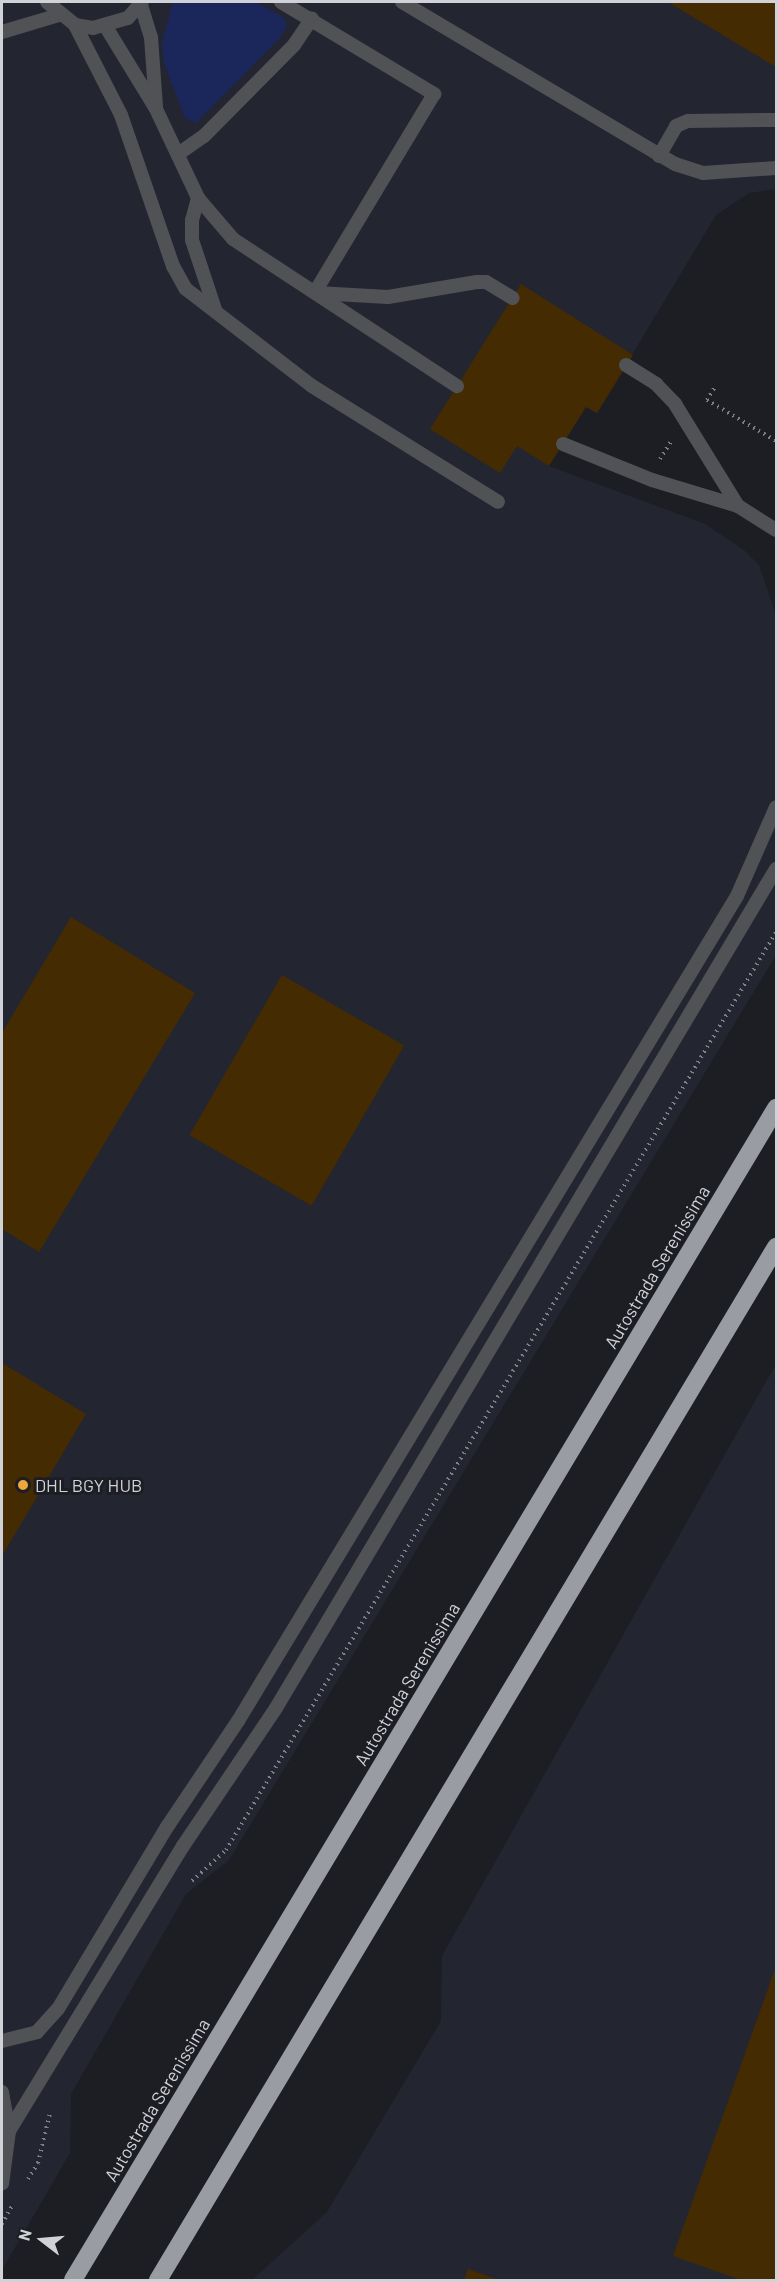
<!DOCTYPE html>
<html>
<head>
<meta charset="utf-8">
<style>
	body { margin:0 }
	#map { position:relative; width:778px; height:2282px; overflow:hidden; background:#1c1e24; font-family:Barlow,sans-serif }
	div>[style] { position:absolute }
	.built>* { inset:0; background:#232631 }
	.green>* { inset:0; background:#1b265b }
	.building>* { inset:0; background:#442b01; transform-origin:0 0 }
	.path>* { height:4px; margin-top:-2px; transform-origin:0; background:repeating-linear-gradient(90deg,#7f8186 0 1.5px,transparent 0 6px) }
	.lane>* { height:14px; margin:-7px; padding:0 7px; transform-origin:7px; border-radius:7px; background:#515256 }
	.highway>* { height:18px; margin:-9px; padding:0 9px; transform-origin:9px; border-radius:9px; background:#999ca3 }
	.dots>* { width:16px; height:16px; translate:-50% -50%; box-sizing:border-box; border:3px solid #1c1e24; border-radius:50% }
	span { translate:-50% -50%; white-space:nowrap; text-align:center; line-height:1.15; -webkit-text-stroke:6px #1c1e24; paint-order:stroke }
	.street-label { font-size:18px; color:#d1d2d7 }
	.poi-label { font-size:18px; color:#d1d2d7 }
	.left { translate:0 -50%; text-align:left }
	.frame { position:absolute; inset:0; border:3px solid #d1d2d7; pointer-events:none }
	.north { position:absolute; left:12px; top:2210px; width:60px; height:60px; -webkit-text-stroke:4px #1c1e24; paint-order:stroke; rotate:286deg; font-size:16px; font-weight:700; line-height:24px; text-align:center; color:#d1d2d7 }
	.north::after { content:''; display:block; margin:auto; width:21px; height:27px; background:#d1d2d7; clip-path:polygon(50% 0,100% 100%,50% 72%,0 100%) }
</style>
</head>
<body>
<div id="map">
	<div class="built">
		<div style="clip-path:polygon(2px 2px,776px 2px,776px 189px,749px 193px,716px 215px,597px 413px,586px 407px,549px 466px,705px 524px,744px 550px,759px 565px,776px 615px,776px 955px,229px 1860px,186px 1894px,71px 2094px,70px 2153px,2px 2270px)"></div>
		<div style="clip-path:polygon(776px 1364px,776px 2280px,252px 2280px,327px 2212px,441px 2021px,442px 1956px)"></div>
	</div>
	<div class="green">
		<div style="clip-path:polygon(173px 2px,255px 2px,283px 17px,287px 25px,280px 38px,196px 123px,185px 118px,164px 63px,162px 43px)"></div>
	</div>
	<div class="building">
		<div style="clip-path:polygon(668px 2px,776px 2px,776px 67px)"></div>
		<div style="clip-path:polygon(521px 284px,633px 355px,597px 413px,586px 407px,549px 466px,517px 446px,500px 473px,430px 429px)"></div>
		<div style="clip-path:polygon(71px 917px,195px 993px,39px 1252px,2px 1229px,2px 1033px)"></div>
		<div style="left:282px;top:975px;width:141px;height:185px;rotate:30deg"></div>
		<div style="clip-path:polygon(2px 1363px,86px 1414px,2px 1556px)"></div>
		<div style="clip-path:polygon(776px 1966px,776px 2280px,741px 2280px,673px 2256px)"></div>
		<div style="clip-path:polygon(468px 2269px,499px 2280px,464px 2280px)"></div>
	</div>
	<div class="path">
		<div style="left:707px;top:400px;width:80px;rotate:30.7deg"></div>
		<div style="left:707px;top:400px;width:17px;rotate:-59deg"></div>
		<div style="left:660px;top:459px;width:22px;rotate:-58deg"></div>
		<div style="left:192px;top:1881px;width:46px;rotate:-42.4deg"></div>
		<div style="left:226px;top:1850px;width:1070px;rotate:-59.07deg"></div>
		<div style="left:28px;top:2179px;width:19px;rotate:-58deg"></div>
		<div style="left:38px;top:2163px;width:51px;rotate:-76.5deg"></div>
		<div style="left:2px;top:2224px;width:23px;rotate:-61deg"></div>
	</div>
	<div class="lane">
		<div style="left:47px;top:2px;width:36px;rotate:39deg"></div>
		<div style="left:75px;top:25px;width:18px;rotate:9deg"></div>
		<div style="left:93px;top:28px;width:36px;rotate:-16deg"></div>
		<div style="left:128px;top:18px;width:21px;rotate:-49deg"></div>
		<div style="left:281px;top:2px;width:179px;rotate:31deg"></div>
		<div style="left:434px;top:94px;width:231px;rotate:121deg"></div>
		<div style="left:402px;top:2px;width:317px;rotate:30.7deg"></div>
		<div style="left:675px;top:164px;width:29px;rotate:18deg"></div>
		<div style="left:703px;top:173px;width:73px;rotate:-3.9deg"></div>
		<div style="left:141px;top:5px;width:34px;rotate:73deg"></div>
		<div style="left:151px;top:37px;width:70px;rotate:85.9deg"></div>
		<div style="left:75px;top:25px;width:101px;rotate:62.9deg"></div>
		<div style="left:121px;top:115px;width:160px;rotate:71deg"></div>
		<div style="left:173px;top:266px;width:26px;rotate:61deg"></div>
		<div style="left:186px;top:289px;width:159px;rotate:37.6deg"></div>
		<div style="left:312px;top:386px;width:219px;rotate:31.9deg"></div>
		<div style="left:106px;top:27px;width:96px;rotate:58.6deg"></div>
		<div style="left:156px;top:109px;width:98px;rotate:64.7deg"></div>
		<div style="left:198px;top:198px;width:54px;rotate:49.5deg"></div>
		<div style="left:233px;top:239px;width:268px;rotate:33.3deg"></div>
		<div style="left:2px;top:32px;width:59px;rotate:-16.6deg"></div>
		<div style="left:178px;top:154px;width:32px;rotate:-35deg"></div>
		<div style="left:204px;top:136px;width:128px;rotate:-45.3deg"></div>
		<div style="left:294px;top:45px;width:32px;rotate:-56deg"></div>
		<div style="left:659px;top:156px;width:34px;rotate:-60deg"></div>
		<div style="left:676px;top:126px;width:13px;rotate:-23deg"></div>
		<div style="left:688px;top:121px;width:88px;rotate:-0.7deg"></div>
		<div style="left:198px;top:198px;width:23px;rotate:105deg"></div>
		<div style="left:192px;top:220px;width:20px;rotate:90deg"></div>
		<div style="left:192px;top:240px;width:76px;rotate:71.6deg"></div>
		<div style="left:317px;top:293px;width:71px;rotate:3.2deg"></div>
		<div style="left:388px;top:297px;width:90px;rotate:-9.6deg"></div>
		<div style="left:477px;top:282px;width:9px"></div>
		<div style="left:486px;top:282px;width:31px;rotate:31deg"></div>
		<div style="left:626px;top:365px;width:36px;rotate:32deg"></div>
		<div style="left:656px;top:384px;width:28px;rotate:46deg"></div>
		<div style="left:675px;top:404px;width:120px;rotate:58.3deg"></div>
		<div style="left:563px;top:444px;width:96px;rotate:22deg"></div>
		<div style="left:652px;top:480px;width:90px;rotate:16.8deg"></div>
		<div style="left:738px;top:506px;width:45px;rotate:32.3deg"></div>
		<div style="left:2px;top:2041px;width:36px;rotate:-14deg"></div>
		<div style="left:37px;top:2032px;width:31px;rotate:-48deg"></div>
		<div style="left:58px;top:2009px;width:212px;rotate:-59.1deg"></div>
		<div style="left:167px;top:1827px;width:128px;rotate:-56.2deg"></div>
		<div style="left:238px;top:1721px;width:964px;rotate:-58.83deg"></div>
		<div style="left:737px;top:896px;width:97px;rotate:-66.3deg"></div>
		<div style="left:2px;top:2092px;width:40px;rotate:80deg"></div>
		<div style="left:9px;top:2131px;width:53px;rotate:97.5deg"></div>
		<div style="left:9px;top:2131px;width:334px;rotate:-58.6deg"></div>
		<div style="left:183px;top:1846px;width:166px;rotate:-56deg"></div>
		<div style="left:276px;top:1708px;width:977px;rotate:-59.21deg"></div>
	</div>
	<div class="highway">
		<div style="left:73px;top:2280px;width:1367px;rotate:-59.04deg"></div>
		<div style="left:158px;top:2280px;width:1204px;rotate:-59.11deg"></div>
	</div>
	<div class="dots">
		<div style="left:23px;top:1485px;background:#eda83b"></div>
	</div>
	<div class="street-label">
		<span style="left:657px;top:1267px;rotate:-59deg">Autostrada Serenissima</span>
		<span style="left:407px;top:1684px;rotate:-59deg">Autostrada Serenissima</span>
		<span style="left:157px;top:2100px;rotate:-59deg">Autostrada Serenissima</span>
	</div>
	<div class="poi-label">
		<span class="left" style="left:35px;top:1485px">DHL BGY HUB</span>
	</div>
	<div class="frame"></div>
	<div class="north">N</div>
</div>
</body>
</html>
